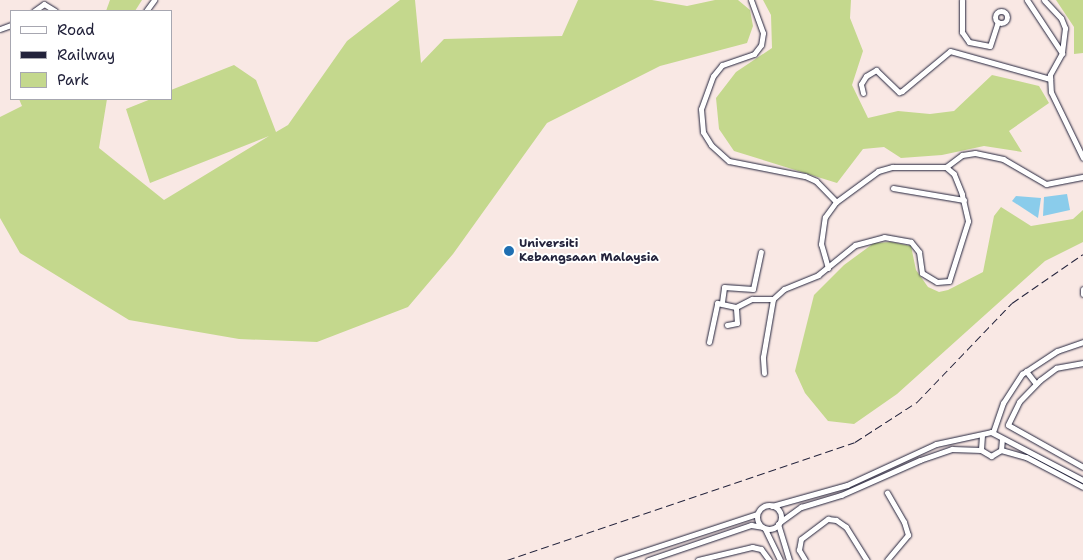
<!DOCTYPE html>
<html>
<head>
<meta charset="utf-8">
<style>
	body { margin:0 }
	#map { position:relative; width:1083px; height:560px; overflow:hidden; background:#f9e8e4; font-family:"Shantell Sans",sans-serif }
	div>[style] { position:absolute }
	.green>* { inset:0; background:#c4d88d }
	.water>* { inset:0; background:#8acceb }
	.roads { filter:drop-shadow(0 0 1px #22223b) drop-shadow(0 0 1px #22223b) }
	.street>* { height:5px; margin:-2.5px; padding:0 2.5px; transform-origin:2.5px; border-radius:2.5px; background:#fff }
	.street>.ring { margin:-2.5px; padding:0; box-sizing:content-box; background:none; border:5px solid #fff; border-radius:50% }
	.rail>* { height:1px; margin-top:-0.5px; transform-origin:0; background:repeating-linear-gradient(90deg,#22223b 0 8px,transparent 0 12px) }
	.dots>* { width:14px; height:14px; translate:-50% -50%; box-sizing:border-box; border:2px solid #fff; border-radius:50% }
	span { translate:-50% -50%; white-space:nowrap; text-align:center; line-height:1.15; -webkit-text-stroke:4px #fff; paint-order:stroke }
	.poi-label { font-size:12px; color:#22223b; font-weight:700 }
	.left { translate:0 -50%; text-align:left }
	.legend { position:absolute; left:10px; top:10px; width:162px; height:90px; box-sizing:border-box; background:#fff; border:1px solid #a7a7b1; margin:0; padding:6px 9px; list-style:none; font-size:15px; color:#22223b }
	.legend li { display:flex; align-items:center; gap:10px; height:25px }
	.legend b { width:25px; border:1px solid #a7a7b1 }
</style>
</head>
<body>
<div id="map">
	<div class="green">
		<div style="clip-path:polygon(110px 0,142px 0,135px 11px,106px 11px)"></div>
		<div style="clip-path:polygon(400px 0,415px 0,421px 63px,444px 39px,562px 36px,578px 0,652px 0,687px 6px,715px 0,738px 0,750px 10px,753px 26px,747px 43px,660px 66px,547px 123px,453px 254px,408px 307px,317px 342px,239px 339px,129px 320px,20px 253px,0 218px,0 117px,22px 106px,19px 99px,107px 99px,99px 148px,164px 200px,269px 136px,150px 183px,126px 109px,151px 99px,171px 99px,171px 90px,234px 65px,256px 80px,276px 132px,288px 125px,347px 41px)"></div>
		<div style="clip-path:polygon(763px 0,851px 0,850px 18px,863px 51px,852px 85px,868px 118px,898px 111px,930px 114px,954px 111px,992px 75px,1039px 86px,1049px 103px,1009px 131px,1022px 152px,984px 146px,942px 155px,901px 158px,884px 147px,863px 149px,837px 183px,734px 151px,719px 129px,716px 98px,736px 72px,772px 48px,771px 15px)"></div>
		<div style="clip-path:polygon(1056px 0,1083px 0,1083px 53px,1074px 54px,1074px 27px)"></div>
		<div style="clip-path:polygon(1001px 207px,1031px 226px,1073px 219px,1083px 210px,1083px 242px,1045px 261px,897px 394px,854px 424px,828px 421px,805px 393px,795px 371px,814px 295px,844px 265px,874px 243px,891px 242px,911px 246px,916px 270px,928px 287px,939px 292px,948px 290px,983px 272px,994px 216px)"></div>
	</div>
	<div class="water">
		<div style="clip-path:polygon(1067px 194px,1070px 210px,1043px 216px,1044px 197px)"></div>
		<div style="clip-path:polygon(1016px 196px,1041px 198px,1038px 218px,1012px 201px)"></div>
	</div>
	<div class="roads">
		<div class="street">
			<div style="left:751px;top:0;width:35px;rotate:70deg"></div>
			<div style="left:763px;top:33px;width:12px;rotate:99deg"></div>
			<div style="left:761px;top:45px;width:11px;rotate:128deg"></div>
			<div style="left:754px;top:54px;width:34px;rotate:161deg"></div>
			<div style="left:722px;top:65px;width:14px;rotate:129deg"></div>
			<div style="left:713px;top:76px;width:35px;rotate:110deg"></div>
			<div style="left:701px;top:109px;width:23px;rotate:85deg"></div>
			<div style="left:703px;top:132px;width:15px;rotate:58deg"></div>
			<div style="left:711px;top:145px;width:24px;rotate:42deg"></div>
			<div style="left:729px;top:161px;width:77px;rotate:11.2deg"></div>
			<div style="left:805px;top:176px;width:12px;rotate:24deg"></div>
			<div style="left:816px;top:181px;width:29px;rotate:46deg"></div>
			<div style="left:962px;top:0;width:32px;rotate:90deg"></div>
			<div style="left:962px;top:32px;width:12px;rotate:55deg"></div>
			<div style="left:969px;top:42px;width:21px;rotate:11deg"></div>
			<div style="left:990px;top:46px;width:25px;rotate:-72deg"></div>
			<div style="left:1027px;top:0;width:64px;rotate:56.6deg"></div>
			<div style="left:1044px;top:0;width:25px;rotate:47deg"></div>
			<div style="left:1061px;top:18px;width:11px;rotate:68deg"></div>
			<div style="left:1065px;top:28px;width:25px;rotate:97deg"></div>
			<div style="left:1062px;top:53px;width:25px;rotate:119deg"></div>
			<div style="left:1050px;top:75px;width:17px;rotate:87deg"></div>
			<div style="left:1051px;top:92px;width:73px;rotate:64.1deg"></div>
			<div style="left:34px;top:11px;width:12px;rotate:-35deg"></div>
			<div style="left:44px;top:4px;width:13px;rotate:32deg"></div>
			<div style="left:146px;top:11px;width:14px;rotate:-54deg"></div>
			<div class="ring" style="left:995px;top:11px;width:7px;height:7px"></div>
			<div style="left:0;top:29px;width:12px;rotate:-20deg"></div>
			<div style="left:863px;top:93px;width:9px;rotate:-103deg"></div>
			<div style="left:861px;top:84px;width:9px;rotate:-58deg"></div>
			<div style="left:866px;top:76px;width:12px;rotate:-31deg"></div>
			<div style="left:876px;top:70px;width:32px;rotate:44deg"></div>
			<div style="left:899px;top:92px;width:3px;rotate:-18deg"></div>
			<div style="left:902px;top:91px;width:62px;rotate:-39.8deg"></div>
			<div style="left:950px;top:51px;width:104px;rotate:15.6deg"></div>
			<div style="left:893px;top:188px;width:72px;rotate:9.6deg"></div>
			<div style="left:828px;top:268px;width:25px;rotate:-106deg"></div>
			<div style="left:821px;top:244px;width:27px;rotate:-82deg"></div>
			<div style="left:825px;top:217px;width:19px;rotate:-54deg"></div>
			<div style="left:836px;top:202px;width:52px;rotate:-36.4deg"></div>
			<div style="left:878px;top:171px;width:15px;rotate:-16deg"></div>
			<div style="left:892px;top:167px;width:54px"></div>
			<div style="left:946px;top:167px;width:20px;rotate:-37deg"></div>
			<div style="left:962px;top:155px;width:13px;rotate:-9deg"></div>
			<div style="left:975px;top:153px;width:29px;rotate:12deg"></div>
			<div style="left:1003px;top:159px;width:50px;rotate:30.2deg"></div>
			<div style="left:1046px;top:184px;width:38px;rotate:-11deg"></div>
			<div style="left:1083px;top:289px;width:5px;rotate:90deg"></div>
			<div style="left:722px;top:302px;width:15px;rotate:-82deg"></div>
			<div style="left:724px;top:287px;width:29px;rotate:4deg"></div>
			<div style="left:753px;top:289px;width:38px;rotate:-78deg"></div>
			<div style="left:727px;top:325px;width:10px;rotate:-11deg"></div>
			<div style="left:737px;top:323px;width:16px;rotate:-94deg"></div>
			<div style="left:709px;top:342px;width:40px;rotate:-78deg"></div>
			<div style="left:717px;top:303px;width:19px;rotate:12deg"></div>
			<div style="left:736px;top:307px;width:18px;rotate:-27deg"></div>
			<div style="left:752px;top:299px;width:21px"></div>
			<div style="left:1083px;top:363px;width:27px;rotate:170deg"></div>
			<div style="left:1056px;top:368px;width:20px;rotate:143deg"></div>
			<div style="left:1040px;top:380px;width:30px;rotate:134deg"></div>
			<div style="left:1019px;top:402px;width:25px;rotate:116deg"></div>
			<div style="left:1008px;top:425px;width:86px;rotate:29.2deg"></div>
			<div style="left:1026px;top:371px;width:16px;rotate:52deg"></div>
			<div style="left:764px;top:373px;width:16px;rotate:-94deg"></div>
			<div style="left:763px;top:357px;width:59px;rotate:-80.2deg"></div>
			<div style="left:773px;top:299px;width:15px;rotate:-42deg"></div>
			<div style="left:784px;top:289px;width:37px;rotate:-22deg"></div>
			<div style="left:818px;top:275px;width:48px;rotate:-39deg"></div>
			<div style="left:855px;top:245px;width:30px;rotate:-15deg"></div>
			<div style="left:884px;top:237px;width:27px;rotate:10deg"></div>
			<div style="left:911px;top:242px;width:13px;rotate:51deg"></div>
			<div style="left:919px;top:252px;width:21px;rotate:82deg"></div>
			<div style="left:922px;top:273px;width:17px;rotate:31deg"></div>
			<div style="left:937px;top:282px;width:12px;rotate:-5deg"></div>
			<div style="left:949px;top:281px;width:63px;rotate:-72.4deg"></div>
			<div style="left:968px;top:221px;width:28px;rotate:-103deg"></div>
			<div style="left:962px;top:194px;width:22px;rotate:-112deg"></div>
			<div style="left:954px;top:174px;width:11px;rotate:-139deg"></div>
			<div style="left:993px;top:432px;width:31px;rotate:-71deg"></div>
			<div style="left:1003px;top:403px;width:35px;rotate:-57deg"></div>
			<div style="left:1022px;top:374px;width:42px;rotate:-33.3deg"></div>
			<div style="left:1057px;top:351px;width:28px;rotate:-19deg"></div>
			<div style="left:982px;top:435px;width:15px;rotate:94deg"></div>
			<div style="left:981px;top:450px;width:12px;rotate:31deg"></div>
			<div style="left:991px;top:456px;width:12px;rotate:-31deg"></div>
			<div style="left:1001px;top:450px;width:11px;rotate:-85deg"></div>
			<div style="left:1001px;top:450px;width:26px;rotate:16deg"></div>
			<div style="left:1026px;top:457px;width:64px;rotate:27.8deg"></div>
			<div class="ring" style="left:757px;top:505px;width:19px;height:19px"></div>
			<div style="left:772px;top:506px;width:78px;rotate:-15.6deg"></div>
			<div style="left:847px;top:485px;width:98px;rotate:-24.7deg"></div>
			<div style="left:936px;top:444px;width:56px;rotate:-12.3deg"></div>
			<div style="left:991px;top:432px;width:104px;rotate:27.6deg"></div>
			<div style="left:780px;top:522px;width:26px;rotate:-36deg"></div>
			<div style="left:801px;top:507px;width:42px;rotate:-16.7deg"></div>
			<div style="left:841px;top:495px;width:86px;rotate:-23.9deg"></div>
			<div style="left:920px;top:460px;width:34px;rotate:-19deg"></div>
			<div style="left:952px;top:449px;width:29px;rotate:2deg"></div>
			<div style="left:778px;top:524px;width:38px;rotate:73deg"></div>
			<div style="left:765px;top:529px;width:34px;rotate:64deg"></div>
			<div style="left:617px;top:560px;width:147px;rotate:-18.2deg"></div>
			<div style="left:648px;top:560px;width:109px;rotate:-18.8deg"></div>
			<div style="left:751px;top:525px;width:11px;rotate:10deg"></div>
			<div style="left:698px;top:560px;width:56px;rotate:-13.5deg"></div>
			<div style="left:752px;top:547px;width:9px;rotate:13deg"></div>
			<div style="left:761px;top:549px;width:14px;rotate:54deg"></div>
			<div style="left:805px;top:560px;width:12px;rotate:-121deg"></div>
			<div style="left:799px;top:550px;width:11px;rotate:-80deg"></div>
			<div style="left:801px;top:539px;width:34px;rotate:-37deg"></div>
			<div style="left:828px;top:519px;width:8px;rotate:7deg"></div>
			<div style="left:836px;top:520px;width:12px;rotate:35deg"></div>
			<div style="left:846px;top:527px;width:39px;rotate:58deg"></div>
			<div style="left:887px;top:560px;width:33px;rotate:-50deg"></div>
			<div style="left:908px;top:535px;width:14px;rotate:-107deg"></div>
			<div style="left:904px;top:522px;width:34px;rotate:-120deg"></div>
		</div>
	</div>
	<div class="rail">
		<div style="left:507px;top:560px;width:367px;rotate:-18.7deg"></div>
		<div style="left:855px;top:442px;width:74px;rotate:-32.8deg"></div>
		<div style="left:917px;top:402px;width:137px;rotate:-46.2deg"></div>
		<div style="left:1012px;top:303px;width:86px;rotate:-34.6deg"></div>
	</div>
	<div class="dots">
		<div style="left:509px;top:251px;background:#1f6fb2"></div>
	</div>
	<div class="poi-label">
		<span class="left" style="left:519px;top:251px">Universiti<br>Kebangsaan Malaysia</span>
	</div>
	<ul class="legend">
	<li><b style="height:6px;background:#fff"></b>Road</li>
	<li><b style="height:6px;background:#22223b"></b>Railway</li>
	<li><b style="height:14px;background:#c4d88d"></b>Park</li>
	</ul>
</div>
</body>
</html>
